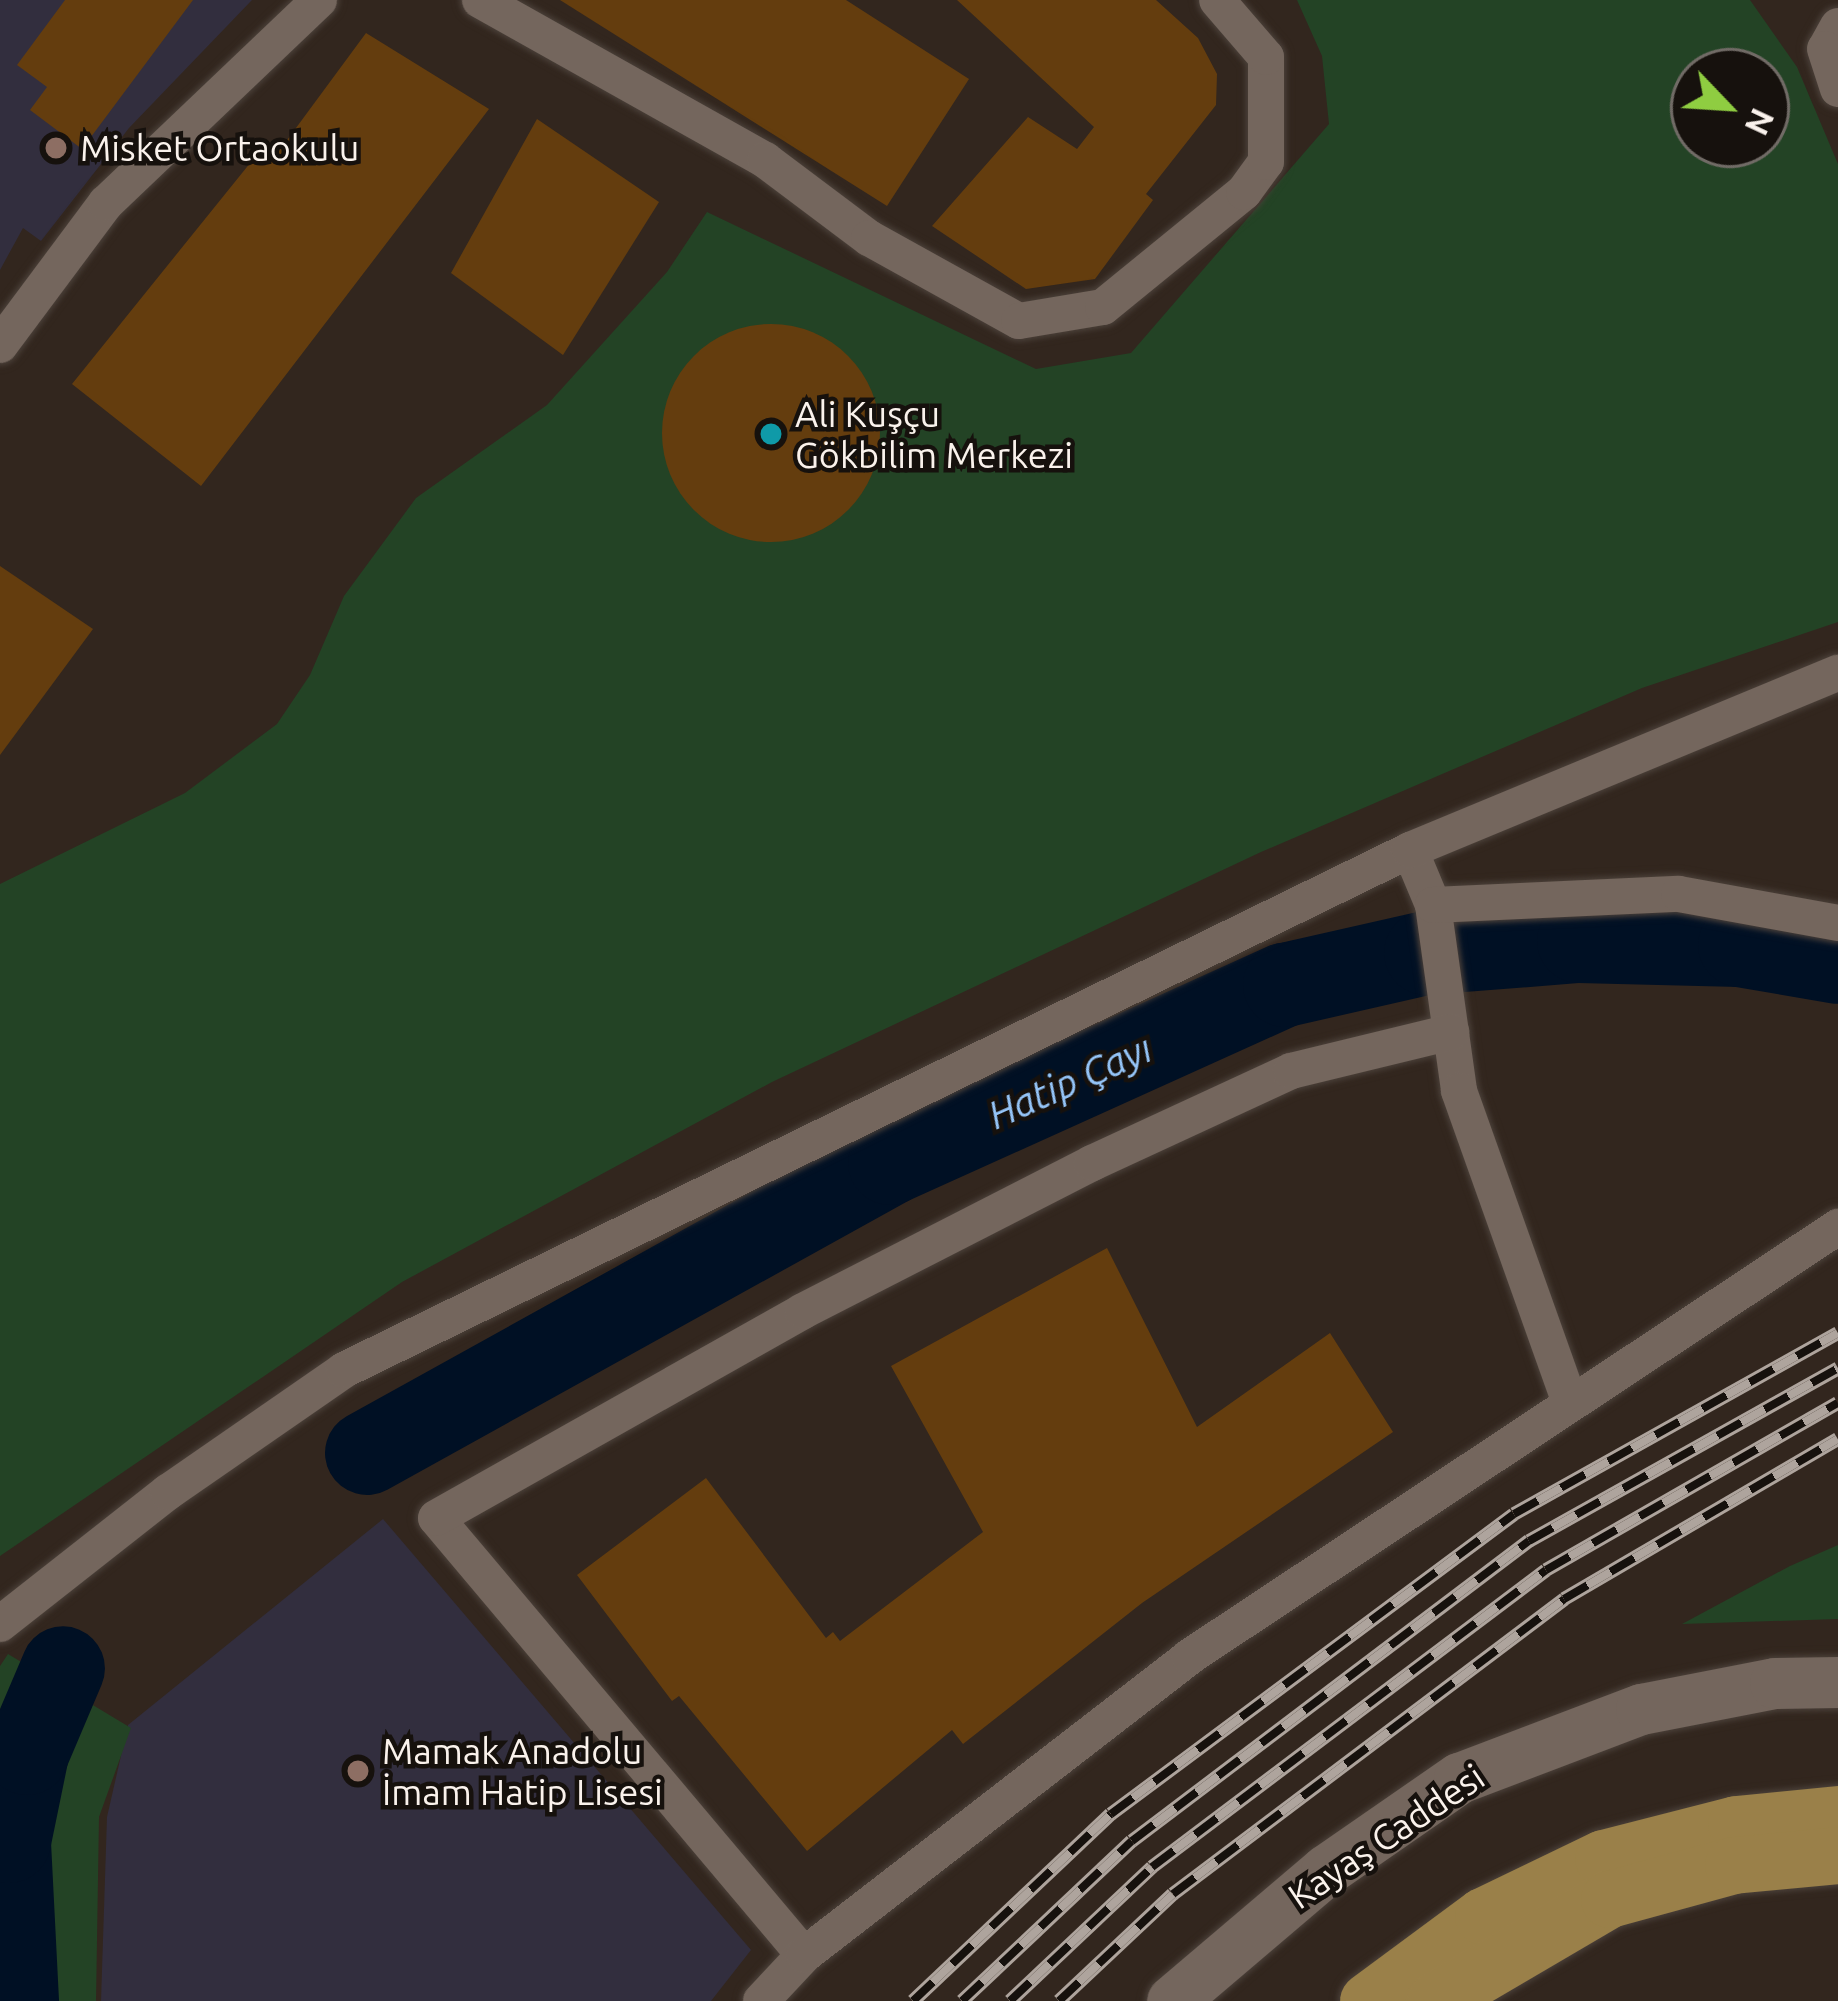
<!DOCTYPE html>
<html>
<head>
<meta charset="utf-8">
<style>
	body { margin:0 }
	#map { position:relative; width:1838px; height:2001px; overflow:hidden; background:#32261e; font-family:Ubuntu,sans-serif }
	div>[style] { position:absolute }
	.education>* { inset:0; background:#322e3e }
	.green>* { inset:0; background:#234325 }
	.river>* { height:84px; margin:-42px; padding:0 42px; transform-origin:42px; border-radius:42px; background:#001024 }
	.building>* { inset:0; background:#643d0e }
	.round { border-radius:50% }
	.roads { filter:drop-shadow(0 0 3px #4b413a) drop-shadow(0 0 3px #4b413a) }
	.street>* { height:36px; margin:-18px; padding:0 18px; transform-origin:18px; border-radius:18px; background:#74665d }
	.secondary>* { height:51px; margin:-25.5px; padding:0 25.5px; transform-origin:25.5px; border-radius:25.5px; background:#74665d }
	.primary>* { height:57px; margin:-28.5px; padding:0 28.5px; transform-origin:28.5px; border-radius:28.5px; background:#9a8049 }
	.rail>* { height:14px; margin-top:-7px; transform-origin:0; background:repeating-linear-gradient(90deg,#16110d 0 27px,#aea49d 0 54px); box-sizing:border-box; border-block:3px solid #aea49d }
	.dots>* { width:33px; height:33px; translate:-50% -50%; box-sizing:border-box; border:6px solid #16110d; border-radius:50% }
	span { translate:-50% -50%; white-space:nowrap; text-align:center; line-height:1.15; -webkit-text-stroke:9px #16110d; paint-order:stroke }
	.poi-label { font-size:36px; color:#faf2ec }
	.left { translate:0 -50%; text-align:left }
	.street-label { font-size:36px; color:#faf2ec }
	.water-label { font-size:39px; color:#95c5f8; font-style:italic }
	.north { position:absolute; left:1670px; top:48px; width:120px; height:120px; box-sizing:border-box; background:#16110d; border:3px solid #716b66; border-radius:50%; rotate:115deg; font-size:33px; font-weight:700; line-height:48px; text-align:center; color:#faf2ec }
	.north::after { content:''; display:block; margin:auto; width:42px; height:54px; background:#8fcd41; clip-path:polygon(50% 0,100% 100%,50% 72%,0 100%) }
</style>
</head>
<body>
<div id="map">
	<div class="education">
		<div style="clip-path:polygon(0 0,252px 0,129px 128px,41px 241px,23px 228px,0 270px)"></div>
		<div style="clip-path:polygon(383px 1519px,751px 1950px,711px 2001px,101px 2001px,107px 1817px,128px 1725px)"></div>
	</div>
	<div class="green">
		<div style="clip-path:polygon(evenodd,1297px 0,1750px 0,1797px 67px,1838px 164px,1838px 622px,1642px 688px,1261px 852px,772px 1082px,402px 1282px,0 1556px,0 884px,185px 793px,277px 724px,310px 675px,344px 596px,416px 498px,547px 405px,667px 272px,707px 212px,1036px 369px,1131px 353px,1329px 124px,1322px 56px,1297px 0,1766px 72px,1766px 144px,1694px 144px,1694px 72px,1766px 72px)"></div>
		<div style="clip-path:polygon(1838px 1545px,1838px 1619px,1682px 1624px,1790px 1566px)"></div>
		<div style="clip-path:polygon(8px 1654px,131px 1728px,99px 1817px,96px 2001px,0 2001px,0 1666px)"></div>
	</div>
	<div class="river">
		<div style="left:367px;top:1453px;width:598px;rotate:-29.01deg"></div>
		<div style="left:890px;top:1163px;width:433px;rotate:-24.3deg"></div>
		<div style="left:1285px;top:985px;width:145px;rotate:-12.8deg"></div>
		<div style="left:1426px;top:953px;width:153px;rotate:-4.5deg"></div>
		<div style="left:1579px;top:941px;width:161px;rotate:1.4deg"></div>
		<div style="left:1740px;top:945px;width:99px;rotate:9.8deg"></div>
		<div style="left:17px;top:2001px;width:160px;rotate:-92.9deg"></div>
		<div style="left:9px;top:1841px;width:90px;rotate:-78.4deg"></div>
		<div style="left:27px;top:1753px;width:92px;rotate:-67deg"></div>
	</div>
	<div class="building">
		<div style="clip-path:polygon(65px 0,193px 0,82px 149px,30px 110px,47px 87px,17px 65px)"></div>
		<div style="clip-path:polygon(560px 0,846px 0,969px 79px,887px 206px)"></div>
		<div style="clip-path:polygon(957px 0,1156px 0,1198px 38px,1217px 74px,1216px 105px,1146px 194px,1153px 200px,1095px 279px,1026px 289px,932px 226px,1028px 117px,1077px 149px,1094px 127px)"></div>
		<div style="clip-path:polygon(366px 33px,489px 109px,201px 486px,72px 384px,267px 142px,279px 151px)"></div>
		<div style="clip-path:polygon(537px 119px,659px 202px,563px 355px,451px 273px)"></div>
		<div class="round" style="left:662px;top:324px;width:218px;height:218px"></div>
		<div style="clip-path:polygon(0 566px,93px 629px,0 755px)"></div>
		<div style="clip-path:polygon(1107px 1248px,1197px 1427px,1330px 1333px,1393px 1432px,1142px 1603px,963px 1744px,952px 1730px,807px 1851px,679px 1696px,672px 1701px,577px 1575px,706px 1478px,826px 1638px,833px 1632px,840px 1641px,983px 1532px,891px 1366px)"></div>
	</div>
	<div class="roads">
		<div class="street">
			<div style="left:480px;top:0;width:327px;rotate:29.3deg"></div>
			<div style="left:765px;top:160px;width:130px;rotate:36.9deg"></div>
			<div style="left:869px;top:238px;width:171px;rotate:29deg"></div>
			<div style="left:1019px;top:321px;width:85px;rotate:-9.5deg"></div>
			<div style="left:1103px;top:307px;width:182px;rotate:-39.2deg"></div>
			<div style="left:1244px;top:192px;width:37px;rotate:-54deg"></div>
			<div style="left:1266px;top:162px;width:105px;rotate:-90deg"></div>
			<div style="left:1266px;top:57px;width:75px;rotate:-130.7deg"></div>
			<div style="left:1838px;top:26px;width:26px;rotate:119deg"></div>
			<div style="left:1825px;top:49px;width:42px;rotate:72deg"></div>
			<div style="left:0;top:345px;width:177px;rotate:-53.3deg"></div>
			<div style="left:106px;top:203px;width:294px;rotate:-43.6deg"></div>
			<div style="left:1410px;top:850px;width:60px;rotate:67.3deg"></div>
			<div style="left:1433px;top:905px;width:188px;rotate:82deg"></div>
			<div style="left:1459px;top:1091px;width:328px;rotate:70.4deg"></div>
			<div style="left:1433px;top:905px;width:246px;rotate:-2.6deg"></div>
			<div style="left:1679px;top:894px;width:162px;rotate:10.3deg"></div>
			<div style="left:0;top:1624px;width:214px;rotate:-38.2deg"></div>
			<div style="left:168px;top:1492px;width:214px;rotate:-34.7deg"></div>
			<div style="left:344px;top:1370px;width:1186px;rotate:-26deg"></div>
			<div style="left:1410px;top:850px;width:463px;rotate:-22.5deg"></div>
			<div style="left:804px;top:1955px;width:571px;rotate:-130.1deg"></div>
			<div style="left:436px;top:1518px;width:421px;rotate:-29.4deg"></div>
			<div style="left:803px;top:1311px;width:325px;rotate:-27.1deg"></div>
			<div style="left:1092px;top:1163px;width:219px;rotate:-24.8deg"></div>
			<div style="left:1291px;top:1071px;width:165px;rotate:-13.7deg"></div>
			<div style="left:761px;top:2001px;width:63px;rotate:-46.9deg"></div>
			<div style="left:804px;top:1955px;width:487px;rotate:-37.7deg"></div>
			<div style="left:1189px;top:1657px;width:779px;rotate:-33.53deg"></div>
		</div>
		<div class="secondary">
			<div style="left:1172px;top:2001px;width:202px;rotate:-40.4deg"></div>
			<div style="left:1326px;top:1870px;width:162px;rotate:-34.7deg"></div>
			<div style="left:1459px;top:1778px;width:195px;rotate:-20.8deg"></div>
			<div style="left:1641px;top:1709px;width:136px;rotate:-11deg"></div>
			<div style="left:1775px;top:1683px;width:63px;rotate:-0.9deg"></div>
		</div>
		<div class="primary">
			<div style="left:1368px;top:2001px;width:143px;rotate:-36.5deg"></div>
			<div style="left:1483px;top:1916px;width:133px;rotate:-25.8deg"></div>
			<div style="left:1603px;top:1858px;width:137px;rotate:-14.3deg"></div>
			<div style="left:1736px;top:1824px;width:102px;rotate:-5.6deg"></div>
			<div style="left:1435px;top:2001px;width:202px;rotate:-30.4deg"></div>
			<div style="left:1609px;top:1899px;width:129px;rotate:-15.3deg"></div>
			<div style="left:1733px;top:1865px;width:105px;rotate:-5.4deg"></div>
		</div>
	</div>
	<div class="rail">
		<div style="left:913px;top:2001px;width:272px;rotate:-43.4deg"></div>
		<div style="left:1111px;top:1814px;width:502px;rotate:-36.66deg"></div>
		<div style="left:1514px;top:1514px;width:371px;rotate:-29.2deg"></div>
		<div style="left:962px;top:2001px;width:233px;rotate:-43.3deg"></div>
		<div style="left:1132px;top:1841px;width:498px;rotate:-37.1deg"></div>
		<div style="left:1529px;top:1541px;width:354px;rotate:-29.2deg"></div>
		<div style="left:1010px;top:2001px;width:195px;rotate:-43.3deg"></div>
		<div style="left:1152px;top:1867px;width:493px;rotate:-37deg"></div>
		<div style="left:1546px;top:1570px;width:336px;rotate:-29.8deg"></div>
		<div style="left:1059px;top:2001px;width:156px;rotate:-43.2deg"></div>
		<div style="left:1173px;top:1894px;width:490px;rotate:-37deg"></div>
		<div style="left:1564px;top:1599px;width:317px;rotate:-30.3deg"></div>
	</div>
	<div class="dots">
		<div style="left:56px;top:148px;background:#8d6e63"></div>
		<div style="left:771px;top:434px;background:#0f9aa8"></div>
		<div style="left:358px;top:1771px;background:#8d6e63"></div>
	</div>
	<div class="poi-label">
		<span class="left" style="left:80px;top:148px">Misket Ortaokulu</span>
		<span class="left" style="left:795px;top:434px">Ali Kuşçu<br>Gökbilim Merkezi</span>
		<span class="left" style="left:382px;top:1771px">Mamak Anadolu<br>İmam Hatip Lisesi</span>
	</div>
	<div class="street-label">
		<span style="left:1386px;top:1836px;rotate:-34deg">Kayaş Caddesi</span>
	</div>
	<div class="water-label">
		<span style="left:1070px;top:1082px;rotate:-24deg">Hatip Çayı</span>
	</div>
	<div class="north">N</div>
</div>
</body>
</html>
